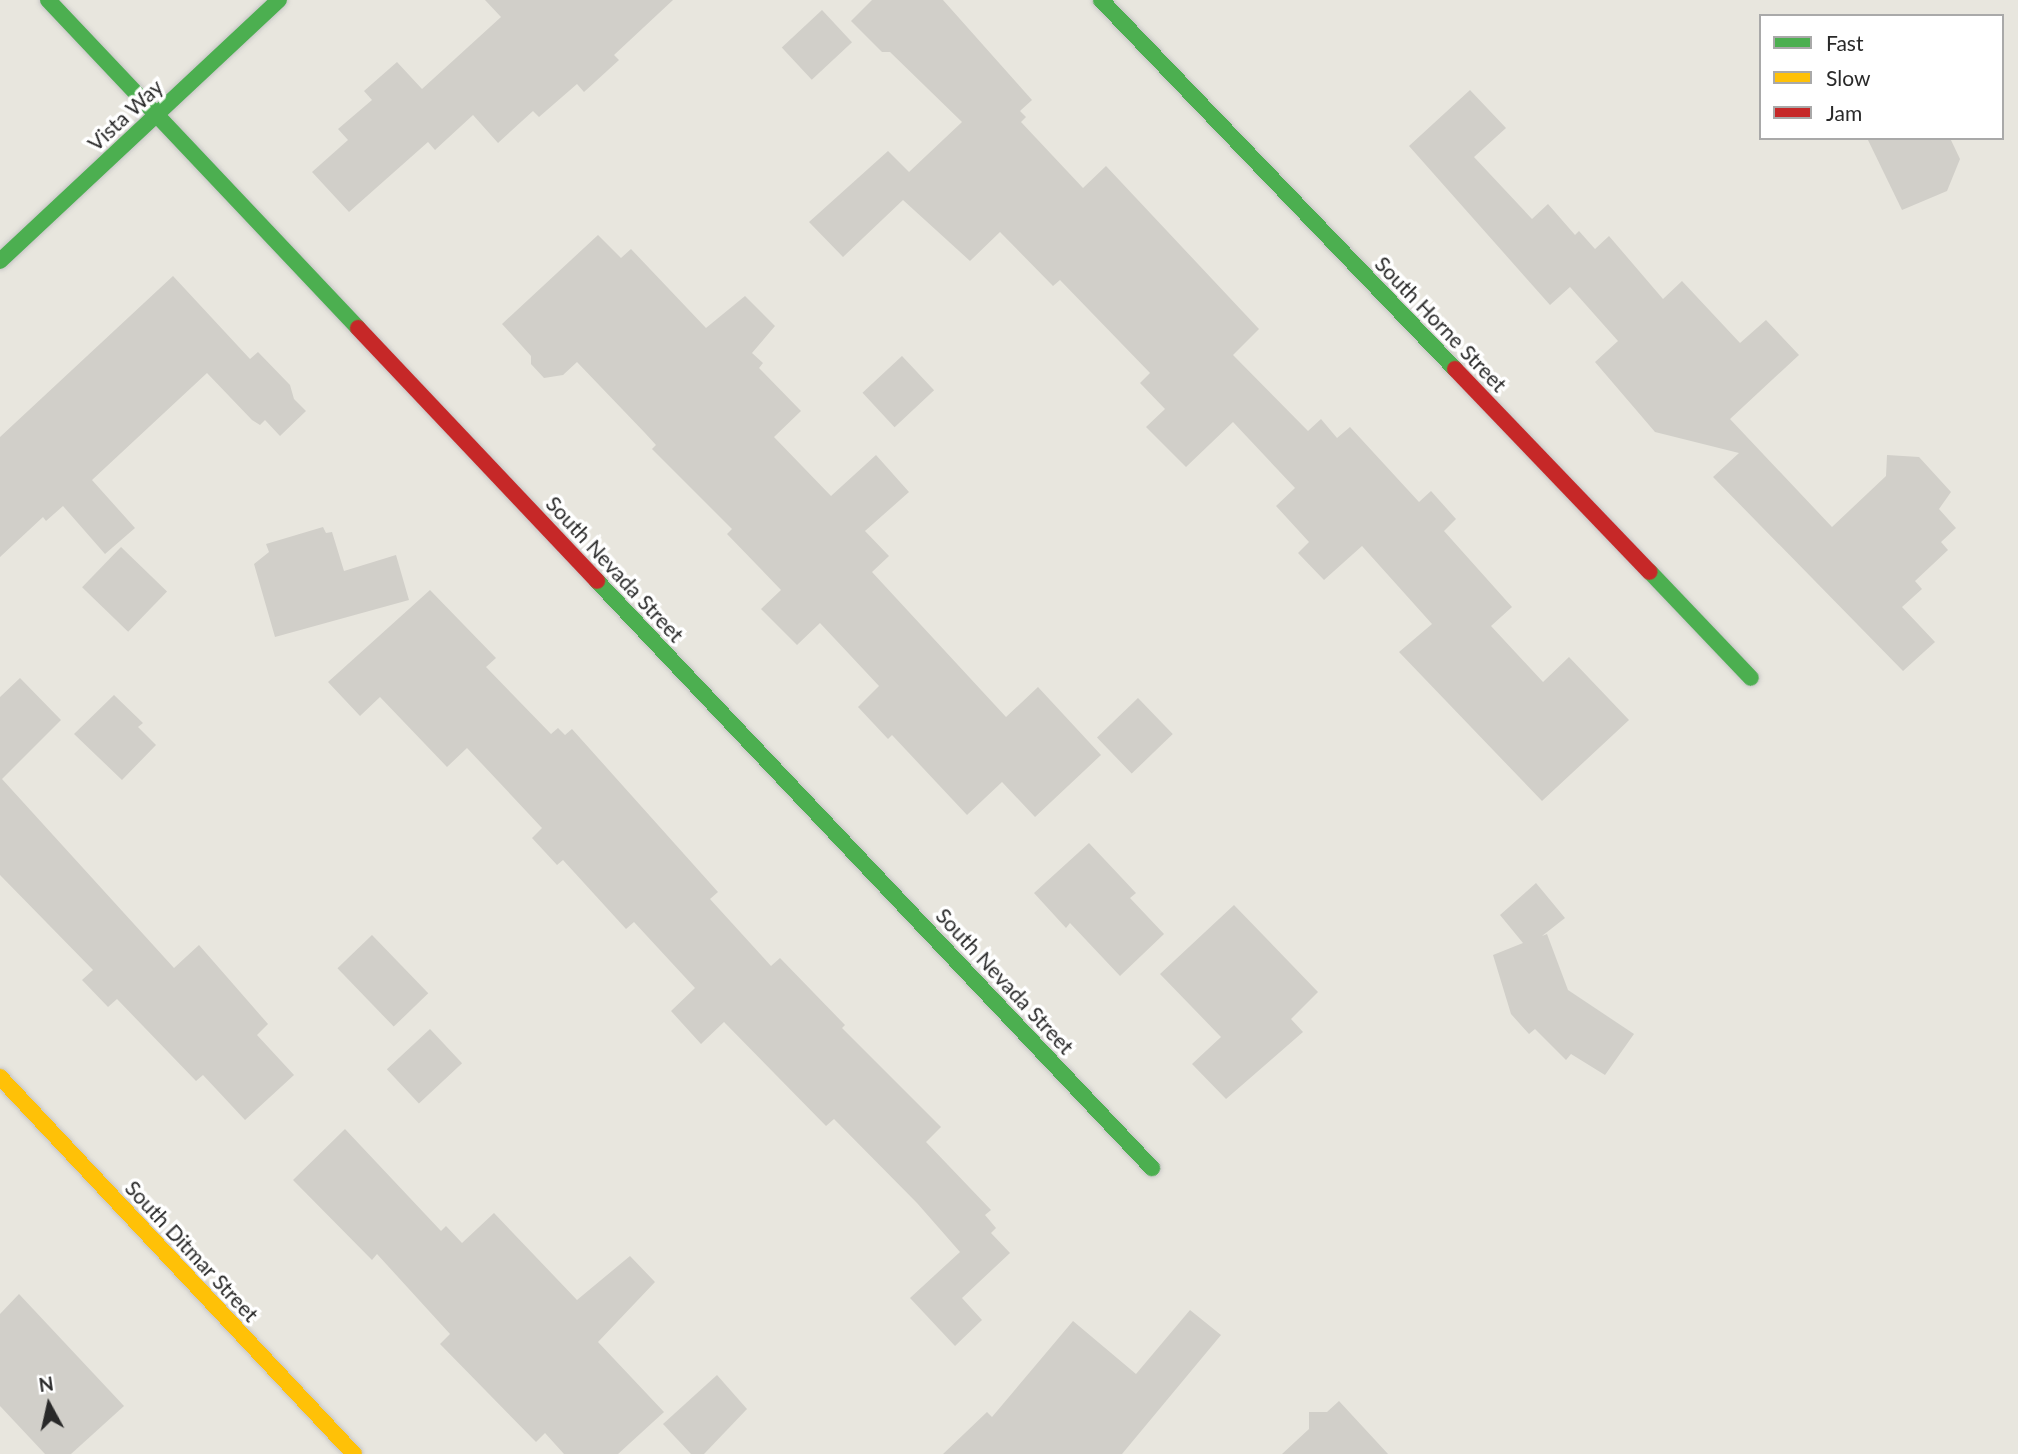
<!DOCTYPE html>
<html>
<head>
<meta charset="utf-8">
<style>
	body { margin:0 }
	#map { position:relative; width:2018px; height:1454px; overflow:hidden; background:#e8e6de; font-family:Lato,sans-serif }
	div>[style] { position:absolute }
	.building>* { inset:0; background:#d1cfc9; transform-origin:0 0 }
	.roads { filter:drop-shadow(0 0 2px #c5c4c4) drop-shadow(0 0 2px #c5c4c4) }
	.fast>* { height:16px; margin:-8px; padding:0 8px; transform-origin:8px; border-radius:8px; background:#4caf50 }
	.slow>* { height:16px; margin:-8px; padding:0 8px; transform-origin:8px; border-radius:8px; background:#ffc107 }
	.jam>* { height:16px; margin:-8px; padding:0 8px; transform-origin:8px; border-radius:8px; background:#c62828 }
	span { translate:-50% -50%; white-space:nowrap; text-align:center; line-height:1.15; -webkit-text-stroke:7px #fff; paint-order:stroke }
	.street-label { font-size:21px; color:#292929 }
	.legend { position:absolute; left:1759px; top:14px; width:245px; height:126px; box-sizing:border-box; background:#fff; border:2px solid #a9a9a9; margin:0; padding:9px 12px; list-style:none; font-size:21px; color:#292929 }
	.legend li { display:flex; align-items:center; gap:14px; height:35px }
	.legend b { width:35px; border:2px solid #a9a9a9 }
	.north { position:absolute; left:14px; top:1370px; width:70px; height:70px; -webkit-text-stroke:5px #fff; paint-order:stroke; rotate:352deg; font-size:19px; font-weight:700; line-height:28px; text-align:center; color:#292929 }
	.north::after { content:''; display:block; margin:auto; width:24px; height:32px; background:#292929; clip-path:polygon(50% 0,100% 100%,50% 72%,0 100%) }
</style>
</head>
<body>
<div id="map">
	<div class="building">
		<div style="clip-path:polygon(485px 0,673px 0,614px 55px,619px 60px,584px 92px,577px 84px,539px 117px,533px 111px,498px 143px,473px 115px,435px 150px,428px 142px,349px 212px,312px 172px,348px 140px,338px 129px,372px 100px,364px 91px,397px 62px,422px 89px,501px 17px)"></div>
		<div style="clip-path:polygon(872px 0,943px 0,1032px 100px,1020px 111px,1026px 117px,1021px 122px,1083px 188px,1106px 166px,1259px 329px,1233px 355px,1308px 431px,1321px 419px,1337px 438px,1350px 427px,1419px 502px,1431px 491px,1456px 519px,1444px 531px,1512px 607px,1491px 626px,1543px 682px,1569px 657px,1629px 720px,1542px 801px,1399px 652px,1432px 624px,1362px 546px,1324px 580px,1298px 553px,1309px 542px,1276px 506px,1295px 488px,1233px 422px,1186px 467px,1146px 427px,1165px 409px,1140px 383px,1150px 373px,1060px 280px,1053px 286px,1000px 232px,970px 261px,903px 200px,843px 257px,809px 222px,888px 151px,909px 172px,962px 122px,890px 52px,882px 52px,851px 21px)"></div>
		<div style="left:822px;top:10px;width:44px;height:55px;rotate:47deg"></div>
		<div style="clip-path:polygon(1470px 90px,1506px 128px,1474px 157px,1532px 219px,1548px 204px,1575px 235px,1579px 231px,1595px 249px,1609px 236px,1663px 299px,1682px 281px,1740px 343px,1766px 320px,1799px 355px,1730px 419px,1832px 527px,1886px 476px,1887px 455px,1919px 457px,1951px 492px,1939px 509px,1956px 528px,1941px 542px,1948px 550px,1915px 581px,1922px 589px,1902px 607px,1935px 642px,1903px 671px,1713px 477px,1739px 453px,1655px 432px,1595px 362px,1618px 341px,1570px 287px,1550px 305px,1409px 146px)"></div>
		<div style="clip-path:polygon(1867px 138px,1950px 138px,1960px 159px,1947px 191px,1902px 210px)"></div>
		<div style="clip-path:polygon(598px 235px,621px 258px,631px 249px,706px 328px,745px 296px,775px 326px,752px 353px,763px 363px,759px 368px,801px 411px,774px 437px,831px 496px,876px 455px,909px 492px,865px 531px,889px 556px,872px 572px,1006px 717px,1038px 687px,1101px 755px,1035px 817px,1002px 782px,967px 815px,892px 735px,888px 739px,858px 707px,879px 686px,820px 623px,797px 645px,761px 609px,781px 590px,727px 534px,732px 529px,652px 449px,656px 445px,645px 433px,577px 362px,563px 375px,544px 378px,531px 364px,531px 356px,502px 324px)"></div>
		<div style="clip-path:polygon(173px 276px,250px 359px,258px 352px,290px 385px,294px 399px,306px 411px,280px 436px,265px 420px,260px 425px,252px 420px,207px 373px,92px 480px,135px 528px,105px 554px,63px 506px,46px 521px,43px 517px,0 557px,0 437px)"></div>
		<div style="left:902px;top:356px;width:47px;height:54px;rotate:47deg"></div>
		<div style="clip-path:polygon(323px 527px,326px 533px,332px 532px,344px 571px,396px 555px,409px 600px,275px 637px,254px 564px,269px 552px,266px 544px)"></div>
		<div style="left:121px;top:547px;width:64px;height:56px;rotate:44deg"></div>
		<div style="clip-path:polygon(430px 590px,496px 658px,486px 667px,551px 734px,558px 728px,565px 735px,572px 729px,718px 892px,710px 899px,771px 966px,780px 958px,845px 1025px,842px 1028px,941px 1127px,926px 1142px,991px 1210px,985px 1215px,996px 1228px,991px 1233px,1010px 1253px,962px 1298px,982px 1320px,955px 1346px,910px 1298px,960px 1252px,917px 1203px,834px 1119px,826px 1126px,724px 1022px,701px 1044px,671px 1011px,695px 988px,634px 922px,626px 929px,563px 860px,557px 865px,532px 838px,542px 828px,467px 748px,447px 767px,380px 697px,360px 716px,328px 682px)"></div>
		<div style="clip-path:polygon(20px 678px,61px 720px,2px 779px,174px 968px,199px 945px,268px 1024px,257px 1035px,294px 1075px,245px 1120px,203px 1075px,196px 1081px,117px 999px,108px 1007px,82px 980px,93px 970px,0 875px,0 697px)"></div>
		<div style="clip-path:polygon(114px 695px,143px 723px,138px 727px,156px 745px,122px 780px,74px 734px)"></div>
		<div style="left:1138px;top:698px;width:50px;height:57px;rotate:46deg"></div>
		<div style="clip-path:polygon(1089px 843px,1136px 893px,1130px 898px,1164px 934px,1120px 976px,1070px 923px,1066px 928px,1034px 893px)"></div>
		<div style="clip-path:polygon(1536px 883px,1565px 918px,1542px 936px,1547px 934px,1568px 990px,1634px 1034px,1605px 1075px,1571px 1054px,1566px 1060px,1535px 1029px,1529px 1034px,1511px 1014px,1493px 955px,1523px 943px,1500px 915px)"></div>
		<div style="clip-path:polygon(1234px 905px,1318px 992px,1291px 1019px,1303px 1032px,1226px 1099px,1192px 1064px,1221px 1037px,1160px 974px)"></div>
		<div style="left:372px;top:935px;width:81px;height:48px;rotate:46deg"></div>
		<div style="left:430px;top:1029px;width:47px;height:59px;rotate:47deg"></div>
		<div style="clip-path:polygon(345px 1129px,441px 1231px,446px 1226px,462px 1243px,494px 1213px,577px 1300px,630px 1256px,655px 1282px,598px 1342px,664px 1412px,618px 1454px,564px 1454px,545px 1433px,536px 1442px,440px 1344px,450px 1334px,377px 1254px,372px 1260px,293px 1180px)"></div>
		<div style="clip-path:polygon(19px 1294px,124px 1406px,71px 1454px,45px 1454px,0 1406px,0 1314px)"></div>
		<div style="clip-path:polygon(1190px 1310px,1221px 1335px,1122px 1454px,943px 1454px,987px 1412px,992px 1417px,1073px 1321px,1136px 1374px)"></div>
		<div style="clip-path:polygon(717px 1375px,747px 1409px,704px 1454px,691px 1454px,663px 1424px)"></div>
		<div style="clip-path:polygon(1339px 1401px,1388px 1454px,1282px 1454px,1309px 1429px,1309px 1412px,1327px 1412px)"></div>
	</div>
	<div class="roads">
		<div class="fast">
			<div style="left:48px;top:0;width:451px;rotate:46.6deg"></div>
			<div style="left:1101px;top:0;width:511px;rotate:46.19deg"></div>
			<div style="left:0;top:261px;width:382px;rotate:-43.1deg"></div>
			<div style="left:1650px;top:572px;width:146px;rotate:46.4deg"></div>
			<div style="left:597px;top:581px;width:808px;rotate:46.61deg"></div>
		</div>
		<div class="slow">
			<div style="left:0;top:1077px;width:517px;rotate:46.8deg"></div>
		</div>
		<div class="jam">
			<div style="left:358px;top:328px;width:348px;rotate:46.6deg"></div>
			<div style="left:1455px;top:369px;width:281px;rotate:46.2deg"></div>
		</div>
	</div>
	<div class="street-label">
		<span style="left:125px;top:115px;rotate:-43deg">Vista Way</span>
		<span style="left:1441px;top:324px;rotate:46deg">South Horne Street</span>
		<span style="left:615px;top:569px;rotate:47deg">South Nevada Street</span>
		<span style="left:1005px;top:981px;rotate:47deg">South Nevada Street</span>
		<span style="left:192px;top:1251px;rotate:47deg">South Ditmar Street</span>
	</div>
	<ul class="legend">
	<li><b style="height:9px;background:#4caf50"></b>Fast</li>
	<li><b style="height:9px;background:#ffc107"></b>Slow</li>
	<li><b style="height:9px;background:#c62828"></b>Jam</li>
	</ul>
	<div class="north">N</div>
</div>
</body>
</html>
